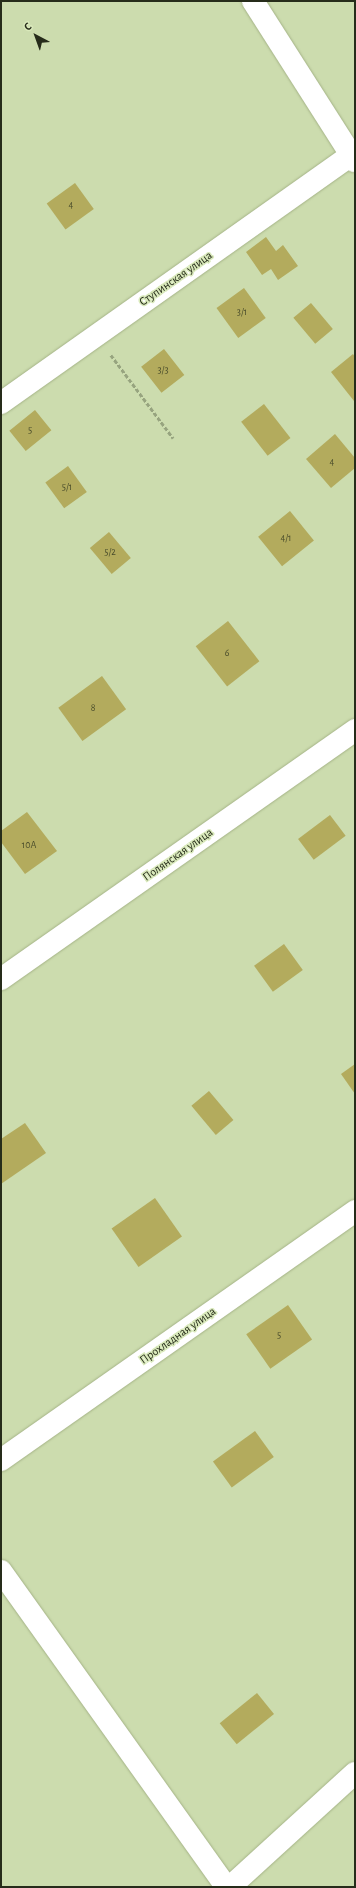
<!DOCTYPE html>
<html>
<head>
<meta charset="utf-8">
<style>
	body { margin:0 }
	#map { position:relative; width:356px; height:1888px; overflow:hidden; background:#ccdcae; font-family:"Alegreya Sans",sans-serif }
	div>[style] { position:absolute }
	.building>* { inset:0; background:#b3ab5d; transform-origin:0 0 }
	.path>* { height:2.5px; margin-top:-1.25px; transform-origin:0; background:repeating-linear-gradient(90deg,#97a47f 0 4px,transparent 0 6px) }
	.roads { filter:drop-shadow(0 0 1px #a5b387) drop-shadow(0 0 1px #a5b387) }
	.minor>* { height:22px; margin:-11px; padding:0 11px; transform-origin:11px; border-radius:11px; background:#fff }
	span { translate:-50% -50%; white-space:nowrap; text-align:center; line-height:1.15; -webkit-text-stroke:3px #d9e9bb; paint-order:stroke }
	.number-label { font-size:10px; color:#494c2b }
	.number-label span { -webkit-text-stroke-width:0 }
	.street-label { font-size:12px; color:#262c1a }
	.frame { position:absolute; inset:0; border:2px solid #262c1a; pointer-events:none }
	.north { position:absolute; left:16px; top:16px; width:40px; height:40px; -webkit-text-stroke:3px #d9e9bb; paint-order:stroke; rotate:319deg; font-size:11px; font-weight:700; line-height:16px; text-align:center; color:#262c1a }
	.north::after { content:''; display:block; margin:auto; width:14px; height:18px; background:#262c1a; clip-path:polygon(50% 0,100% 100%,50% 72%,0 100%) }
</style>
</head>
<body>
<div id="map">
	<div class="building">
		<div style="left:75px;top:183px;width:32px;height:35px;rotate:54deg"></div>
		<div style="clip-path:polygon(266px 237px,276px 251px,283px 245px,298px 266px,278px 280px,271px 269px,262px 275px,246px 252px)"></div>
		<div style="left:244px;top:288px;width:37px;height:34px;rotate:54deg"></div>
		<div style="left:311px;top:303px;width:34px;height:23px;rotate:50deg"></div>
		<div style="left:164px;top:349px;width:33px;height:29px;rotate:52deg"></div>
		<div style="clip-path:polygon(353px 354px,355px 357px,354px 401px,331px 372px)"></div>
		<div style="left:264px;top:404px;width:43px;height:29px;rotate:52deg"></div>
		<div style="left:35px;top:410px;width:26px;height:33px;rotate:51deg"></div>
		<div style="clip-path:polygon(335px 434px,355px 458px,355px 468px,331px 488px,306px 459px)"></div>
		<div style="left:68px;top:466px;width:32px;height:28px;rotate:54deg"></div>
		<div style="left:290px;top:511px;width:38px;height:41px;rotate:51deg"></div>
		<div style="left:109px;top:532px;width:34px;height:25px;rotate:50deg"></div>
		<div style="left:228px;top:621px;width:51px;height:41px;rotate:52deg"></div>
		<div style="left:102px;top:676px;width:41px;height:54px;rotate:54deg"></div>
		<div style="clip-path:polygon(27px 812px,57px 851px,25px 874px,1px 842px,1px 831px)"></div>
		<div style="left:330px;top:815px;width:26px;height:40px;rotate:53deg"></div>
		<div style="left:284px;top:944px;width:32px;height:37px;rotate:54deg"></div>
		<div style="clip-path:polygon(355px 1064px,355px 1094px,341px 1074px)"></div>
		<div style="left:209px;top:1091px;width:38px;height:23px;rotate:50deg"></div>
		<div style="clip-path:polygon(25px 1123px,46px 1153px,1px 1184px,1px 1139px)"></div>
		<div style="left:155px;top:1198px;width:47px;height:53px;rotate:55deg"></div>
		<div style="left:288px;top:1305px;width:42px;height:51px;rotate:55deg"></div>
		<div style="left:255px;top:1431px;width:32px;height:52px;rotate:54deg"></div>
		<div style="left:257px;top:1693px;width:27px;height:48px;rotate:51deg"></div>
	</div>
	<div class="path">
		<div style="left:111px;top:355px;width:104px;rotate:53.2deg"></div>
	</div>
	<div class="roads">
		<div class="minor">
			<div style="left:253px;top:1px;width:190px;rotate:57.5deg"></div>
			<div style="left:1px;top:403px;width:429px;rotate:-35.3deg"></div>
			<div style="left:1px;top:979px;width:433px;rotate:-35.1deg"></div>
			<div style="left:1px;top:1460px;width:433px;rotate:-35.1deg"></div>
			<div style="left:1px;top:1571px;width:388px;rotate:54.5deg"></div>
			<div style="left:230px;top:1887px;width:169px;rotate:-42.4deg"></div>
		</div>
	</div>
	<div class="number-label">
		<span style="left:71px;top:206px">4</span>
		<span style="left:242px;top:313px">3/1</span>
		<span style="left:163px;top:371px">3/3</span>
		<span style="left:30px;top:431px">5</span>
		<span style="left:332px;top:463px">4</span>
		<span style="left:67px;top:488px">5/1</span>
		<span style="left:286px;top:539px">4/1</span>
		<span style="left:110px;top:553px">5/2</span>
		<span style="left:227px;top:654px">6</span>
		<span style="left:93px;top:709px">8</span>
		<span style="left:29px;top:846px">10А</span>
		<span style="left:279px;top:1336px">5</span>
	</div>
	<div class="street-label">
		<span style="left:176px;top:279px;rotate:-35deg">Ступинская улица</span>
		<span style="left:178px;top:855px;rotate:-35deg">Полянская улица</span>
		<span style="left:178px;top:1336px;rotate:-35deg">Прохладная улица</span>
	</div>
	<div class="frame"></div>
	<div class="north">С</div>
</div>
</body>
</html>
